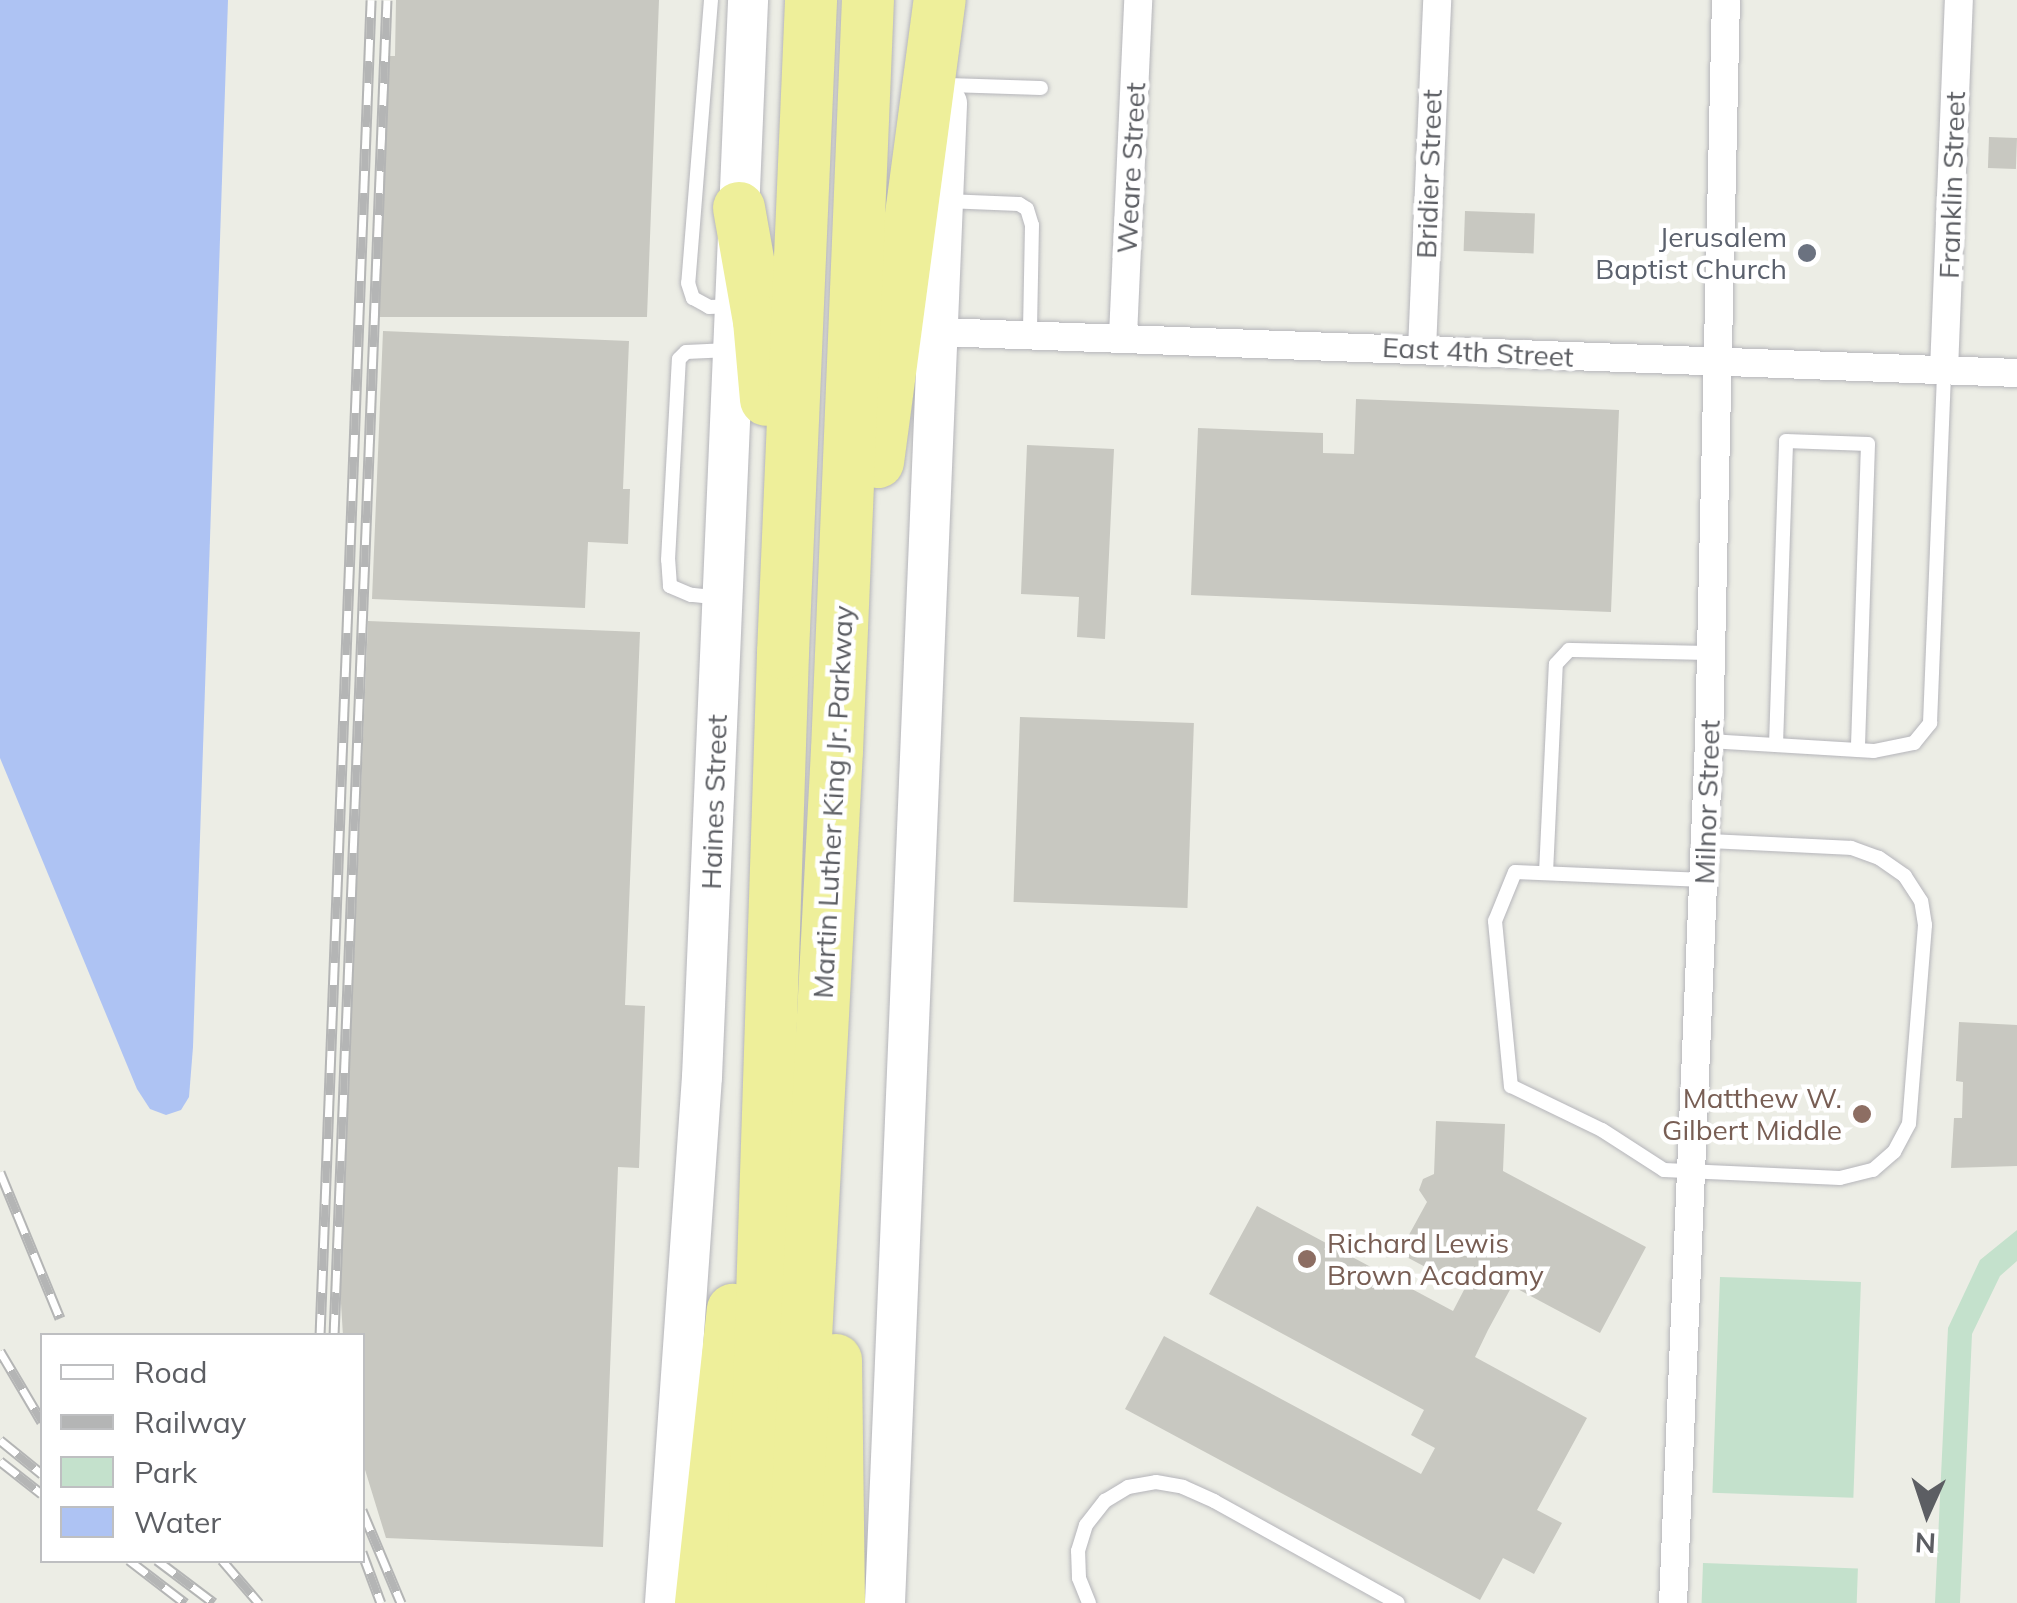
<!DOCTYPE html>
<html>
<head>
<meta charset="utf-8">
<style>
	body { margin:0 }
	#map { position:relative; width:2017px; height:1603px; overflow:hidden; background:#ecede5; font-family:Mulish,sans-serif }
	div>[style] { position:absolute }
	.green>* { inset:0; background:#c4e1cc; transform-origin:0 0 }
	.water>* { inset:0; background:#aec3f3 }
	.building>* { inset:0; background:#c8c8c1; transform-origin:0 0 }
	.roads { filter:drop-shadow(0 0 2px #b5b5ba) drop-shadow(0 0 2px #b5b5ba) }
	.lane>* { height:14px; margin:-7px; padding:0 7px; transform-origin:7px; border-radius:7px; background:#fff }
	.street>* { height:28px; margin:-14px; padding:0 14px; transform-origin:14px; border-radius:14px; background:#fff }
	.secondary>* { height:40px; margin:-20px; padding:0 20px; transform-origin:20px; border-radius:20px; background:#fff }
	.highway>* { height:52px; margin:-26px; padding:0 26px; transform-origin:26px; border-radius:26px; background:#eeef9a }
	.rail>* { height:11px; margin-top:-5.5px; transform-origin:0; background:repeating-linear-gradient(90deg,#fff 0 22px,#b4b5b5 0 44px); box-sizing:border-box; border-block:2px solid #b4b5b5 }
	.dots>* { width:28px; height:28px; translate:-50% -50%; box-sizing:border-box; border:5px solid #fff; border-radius:50% }
	span { translate:-50% -50%; white-space:nowrap; text-align:center; line-height:1.15; -webkit-text-stroke:9px #fff; paint-order:stroke }
	.street-label { font-size:28px; color:#5c5e63 }
	.worship-label { font-size:28px; color:#5b616d }
	.right { translate:-100% -50%; text-align:right }
	.education-label { font-size:28px; color:#785e54 }
	.left { translate:0 -50%; text-align:left }
	.legend { position:absolute; left:40px; top:1333px; width:325px; height:230px; box-sizing:border-box; background:#fff; border:2px solid #bebfc1; margin:0; padding:12px 18px; list-style:none; font-size:30px; color:#5c5e63 }
	.legend li { display:flex; align-items:center; gap:20px; height:50px }
	.legend b { width:50px; border:2px solid #bebfc1 }
	.north { position:absolute; left:1877px; top:1463px; width:100px; height:100px; -webkit-text-stroke:8px #fff; paint-order:stroke; rotate:183deg; font-size:28px; font-weight:700; line-height:40px; text-align:center; color:#5c5e63 }
	.north::after { content:''; display:block; margin:auto; width:35px; height:45px; background:#5c5e63; clip-path:polygon(50% 0,100% 100%,50% 72%,0 100%) }
</style>
</head>
<body>
<div id="map">
	<div class="green">
		<div style="clip-path:polygon(2017px 1230px,2017px 1261px,2000px 1276px,1972px 1334px,1960px 1603px,1935px 1603px,1948px 1328px,1980px 1260px)"></div>
		<div style="left:1720px;top:1277px;width:141px;height:216px;rotate:2deg"></div>
		<div style="left:1703px;top:1563px;width:155px;height:40px;rotate:2deg"></div>
	</div>
	<div class="water">
		<div style="clip-path:polygon(0 0,228px 0,193px 1047px,189px 1097px,181px 1110px,166px 1115px,150px 1109px,137px 1089px,0 758px)"></div>
	</div>
	<div class="building">
		<div style="clip-path:polygon(396px 0,659px 0,647px 317px,377px 317px,388px 56px,395px 56px)"></div>
		<div style="left:1989px;top:137px;width:28px;height:31px;rotate:2deg"></div>
		<div style="left:1465px;top:211px;width:70px;height:40px;rotate:2deg"></div>
		<div style="clip-path:polygon(383px 331px,629px 341px,623px 489px,630px 489px,628px 544px,588px 542px,585px 608px,372px 599px)"></div>
		<div style="clip-path:polygon(1356px 399px,1619px 410px,1611px 612px,1191px 595px,1198px 428px,1323px 433px,1323px 453px,1354px 454px)"></div>
		<div style="clip-path:polygon(1027px 445px,1114px 449px,1105px 639px,1077px 637px,1079px 597px,1021px 594px)"></div>
		<div style="clip-path:polygon(368px 621px,640px 632px,625px 1005px,645px 1006px,639px 1168px,618px 1167px,603px 1547px,386px 1538px,362px 1460px,362px 1336px,343px 1336px,340px 1287px)"></div>
		<div style="left:1020px;top:717px;width:174px;height:185px;rotate:2deg"></div>
		<div style="clip-path:polygon(1959px 1022px,2017px 1025px,2017px 1166px,1951px 1168px,1954px 1118px,1962px 1118px,1963px 1082px,1956px 1081px)"></div>
		<div style="clip-path:polygon(1436px 1121px,1505px 1124px,1503px 1171px,1646px 1247px,1600px 1333px,1512px 1286px,1488px 1330px,1475px 1357px,1587px 1418px,1537px 1510px,1562px 1523px,1534px 1574px,1503px 1558px,1480px 1600px,1125px 1409px,1164px 1336px,1421px 1474px,1435px 1448px,1411px 1435px,1424px 1410px,1209px 1294px,1257px 1206px,1453px 1311px,1465px 1288px,1399px 1253px,1427px 1202px,1419px 1190px,1423px 1179px,1434px 1174px)"></div>
	</div>
	<div class="roads">
		<div class="lane">
			<div style="left:711px;top:0;width:284px;rotate:94.6deg"></div>
			<div style="left:688px;top:283px;width:16px;rotate:72deg"></div>
			<div style="left:693px;top:298px;width:18px;rotate:29deg"></div>
			<div style="left:709px;top:307px;width:25px;rotate:-2deg"></div>
			<div style="left:948px;top:85px;width:93px;rotate:1.8deg"></div>
			<div style="left:946px;top:201px;width:73px;rotate:2.4deg"></div>
			<div style="left:1019px;top:204px;width:9px;rotate:32deg"></div>
			<div style="left:1027px;top:209px;width:17px;rotate:73deg"></div>
			<div style="left:1032px;top:225px;width:109px;rotate:91.1deg"></div>
			<div style="left:722px;top:598px;width:31px;rotate:-174deg"></div>
			<div style="left:691px;top:595px;width:23px;rotate:-157deg"></div>
			<div style="left:670px;top:586px;width:26px;rotate:-94deg"></div>
			<div style="left:668px;top:560px;width:201px;rotate:-86.9deg"></div>
			<div style="left:679px;top:359px;width:10px;rotate:-45deg"></div>
			<div style="left:686px;top:352px;width:43px;rotate:-2.7deg"></div>
			<div style="left:1709px;top:741px;width:165px;rotate:3.5deg"></div>
			<div style="left:1874px;top:751px;width:41px;rotate:-11.3deg"></div>
			<div style="left:1914px;top:743px;width:26px;rotate:-51deg"></div>
			<div style="left:1930px;top:723px;width:353px;rotate:-87.7deg"></div>
			<div style="left:1776px;top:745px;width:304px;rotate:-88.1deg"></div>
			<div style="left:1786px;top:441px;width:82px;rotate:2.1deg"></div>
			<div style="left:1868px;top:444px;width:306px;rotate:91.9deg"></div>
			<div style="left:1546px;top:873px;width:209px;rotate:-87.3deg"></div>
			<div style="left:1556px;top:664px;width:19px;rotate:-47deg"></div>
			<div style="left:1569px;top:650px;width:143px;rotate:1.2deg"></div>
			<div style="left:1704px;top:880px;width:189px;rotate:-177.6deg"></div>
			<div style="left:1515px;top:872px;width:53px;rotate:112.2deg"></div>
			<div style="left:1495px;top:921px;width:166px;rotate:84.5deg"></div>
			<div style="left:1511px;top:1086px;width:101px;rotate:25.8deg"></div>
			<div style="left:1602px;top:1130px;width:74px;rotate:32.8deg"></div>
			<div style="left:1664px;top:1170px;width:176px;rotate:2.6deg"></div>
			<div style="left:1840px;top:1178px;width:34px;rotate:-14deg"></div>
			<div style="left:1873px;top:1170px;width:28px;rotate:-41deg"></div>
			<div style="left:1894px;top:1152px;width:32px;rotate:-62deg"></div>
			<div style="left:1909px;top:1124px;width:200px;rotate:-85.4deg"></div>
			<div style="left:1925px;top:925px;width:24px;rotate:-99deg"></div>
			<div style="left:1921px;top:901px;width:30px;rotate:-123deg"></div>
			<div style="left:1905px;top:876px;width:32px;rotate:-145deg"></div>
			<div style="left:1879px;top:858px;width:30px;rotate:-160deg"></div>
			<div style="left:1851px;top:848px;width:145px;rotate:-177.2deg"></div>
			<div style="left:1089px;top:1603px;width:27px;rotate:-112deg"></div>
			<div style="left:1079px;top:1578px;width:27px;rotate:-92deg"></div>
			<div style="left:1078px;top:1551px;width:27px;rotate:-73deg"></div>
			<div style="left:1086px;top:1525px;width:31px;rotate:-52deg"></div>
			<div style="left:1105px;top:1501px;width:27px;rotate:-31deg"></div>
			<div style="left:1128px;top:1487px;width:28px;rotate:-10deg"></div>
			<div style="left:1156px;top:1482px;width:27px;rotate:10deg"></div>
			<div style="left:1183px;top:1487px;width:34px;rotate:24deg"></div>
			<div style="left:1214px;top:1501px;width:210px;rotate:29deg"></div>
		</div>
		<div class="street">
			<div style="left:940px;top:332px;width:1078px;rotate:2.18deg"></div>
			<div style="left:1123px;top:336px;width:336px;rotate:-87.4deg"></div>
			<div style="left:1422px;top:349px;width:349px;rotate:-87.5deg"></div>
			<div style="left:1944px;top:370px;width:370px;rotate:-87.7deg"></div>
			<div style="left:1673px;top:1603px;width:863px;rotate:-87.61deg"></div>
			<div style="left:1709px;top:741px;width:741px;rotate:-88.69deg"></div>
		</div>
		<div class="secondary">
			<div style="left:665px;top:1603px;width:527px;rotate:-85.98deg"></div>
			<div style="left:702px;top:1077px;width:1078px;rotate:-87.55deg"></div>
			<div style="left:885px;top:1603px;width:1501px;rotate:-87.63deg"></div>
		</div>
		<div class="highway">
			<div style="left:739px;top:208px;width:115px;rotate:80deg"></div>
			<div style="left:759px;top:321px;width:79px;rotate:84.9deg"></div>
			<div style="left:878px;top:462px;width:466px;rotate:-82.4deg"></div>
			<div style="left:836px;top:1360px;width:243px;rotate:89.3deg"></div>
			<div style="left:701px;top:1603px;width:295px;rotate:-83.8deg"></div>
			<div style="left:752px;top:1603px;width:951px;rotate:-88.13deg"></div>
			<div style="left:783px;top:653px;width:654px;rotate:-87.54deg"></div>
			<div style="left:792px;top:1603px;width:853px;rotate:-86.98deg"></div>
			<div style="left:837px;top:751px;width:752px;rotate:-87.64deg"></div>
		</div>
	</div>
	<div class="rail">
		<div style="left:0;top:1172px;width:158px;rotate:67.7deg"></div>
		<div style="left:320px;top:1336px;width:1337px;rotate:-87.81deg"></div>
		<div style="left:334px;top:1336px;width:1337px;rotate:-87.73deg"></div>
		<div style="left:0;top:1351px;width:82px;rotate:59.4deg"></div>
		<div style="left:0;top:1440px;width:54px;rotate:39deg"></div>
		<div style="left:0;top:1461px;width:53px;rotate:38.2deg"></div>
		<div style="left:362px;top:1510px;width:101px;rotate:67.2deg"></div>
		<div style="left:362px;top:1552px;width:54px;rotate:69.6deg"></div>
		<div style="left:129px;top:1560px;width:71px;rotate:37.5deg"></div>
		<div style="left:157px;top:1560px;width:71px;rotate:37deg"></div>
		<div style="left:222px;top:1560px;width:57px;rotate:49.3deg"></div>
	</div>
	<div class="dots">
		<div style="left:1807px;top:253px;background:#6b7280"></div>
		<div style="left:1862px;top:1114px;background:#8d6e63"></div>
		<div style="left:1307px;top:1259px;background:#8d6e63"></div>
	</div>
	<div class="street-label">
		<span style="left:1131px;top:168px;rotate:-87deg">Weare Street</span>
		<span style="left:1429px;top:174px;rotate:-88deg">Bridier Street</span>
		<span style="left:1952px;top:185px;rotate:-88deg">Franklin Street</span>
		<span style="left:1478px;top:352px;rotate:3deg">East 4th Street</span>
		<span style="left:714px;top:802px;rotate:-88deg">Haines Street</span>
		<span style="left:833px;top:802px;rotate:-87deg">Martin Luther King Jr. Parkway</span>
		<span style="left:1707px;top:802px;rotate:-88deg">Milnor Street</span>
	</div>
	<div class="worship-label">
		<span class="right" style="left:1787px;top:253px">Jerusalem<br>Baptist Church</span>
	</div>
	<div class="education-label">
		<span class="right" style="left:1842px;top:1114px">Matthew W.<br>Gilbert Middle</span>
		<span class="left" style="left:1327px;top:1259px">Richard Lewis<br>Brown Acadamy</span>
	</div>
	<ul class="legend">
	<li><b style="height:12px;background:#fff"></b>Road</li>
	<li><b style="height:12px;background:#b4b5b5"></b>Railway</li>
	<li><b style="height:28px;background:#c4e1cc"></b>Park</li>
	<li><b style="height:28px;background:#aec3f3"></b>Water</li>
	</ul>
	<div class="north">N</div>
</div>
</body>
</html>
